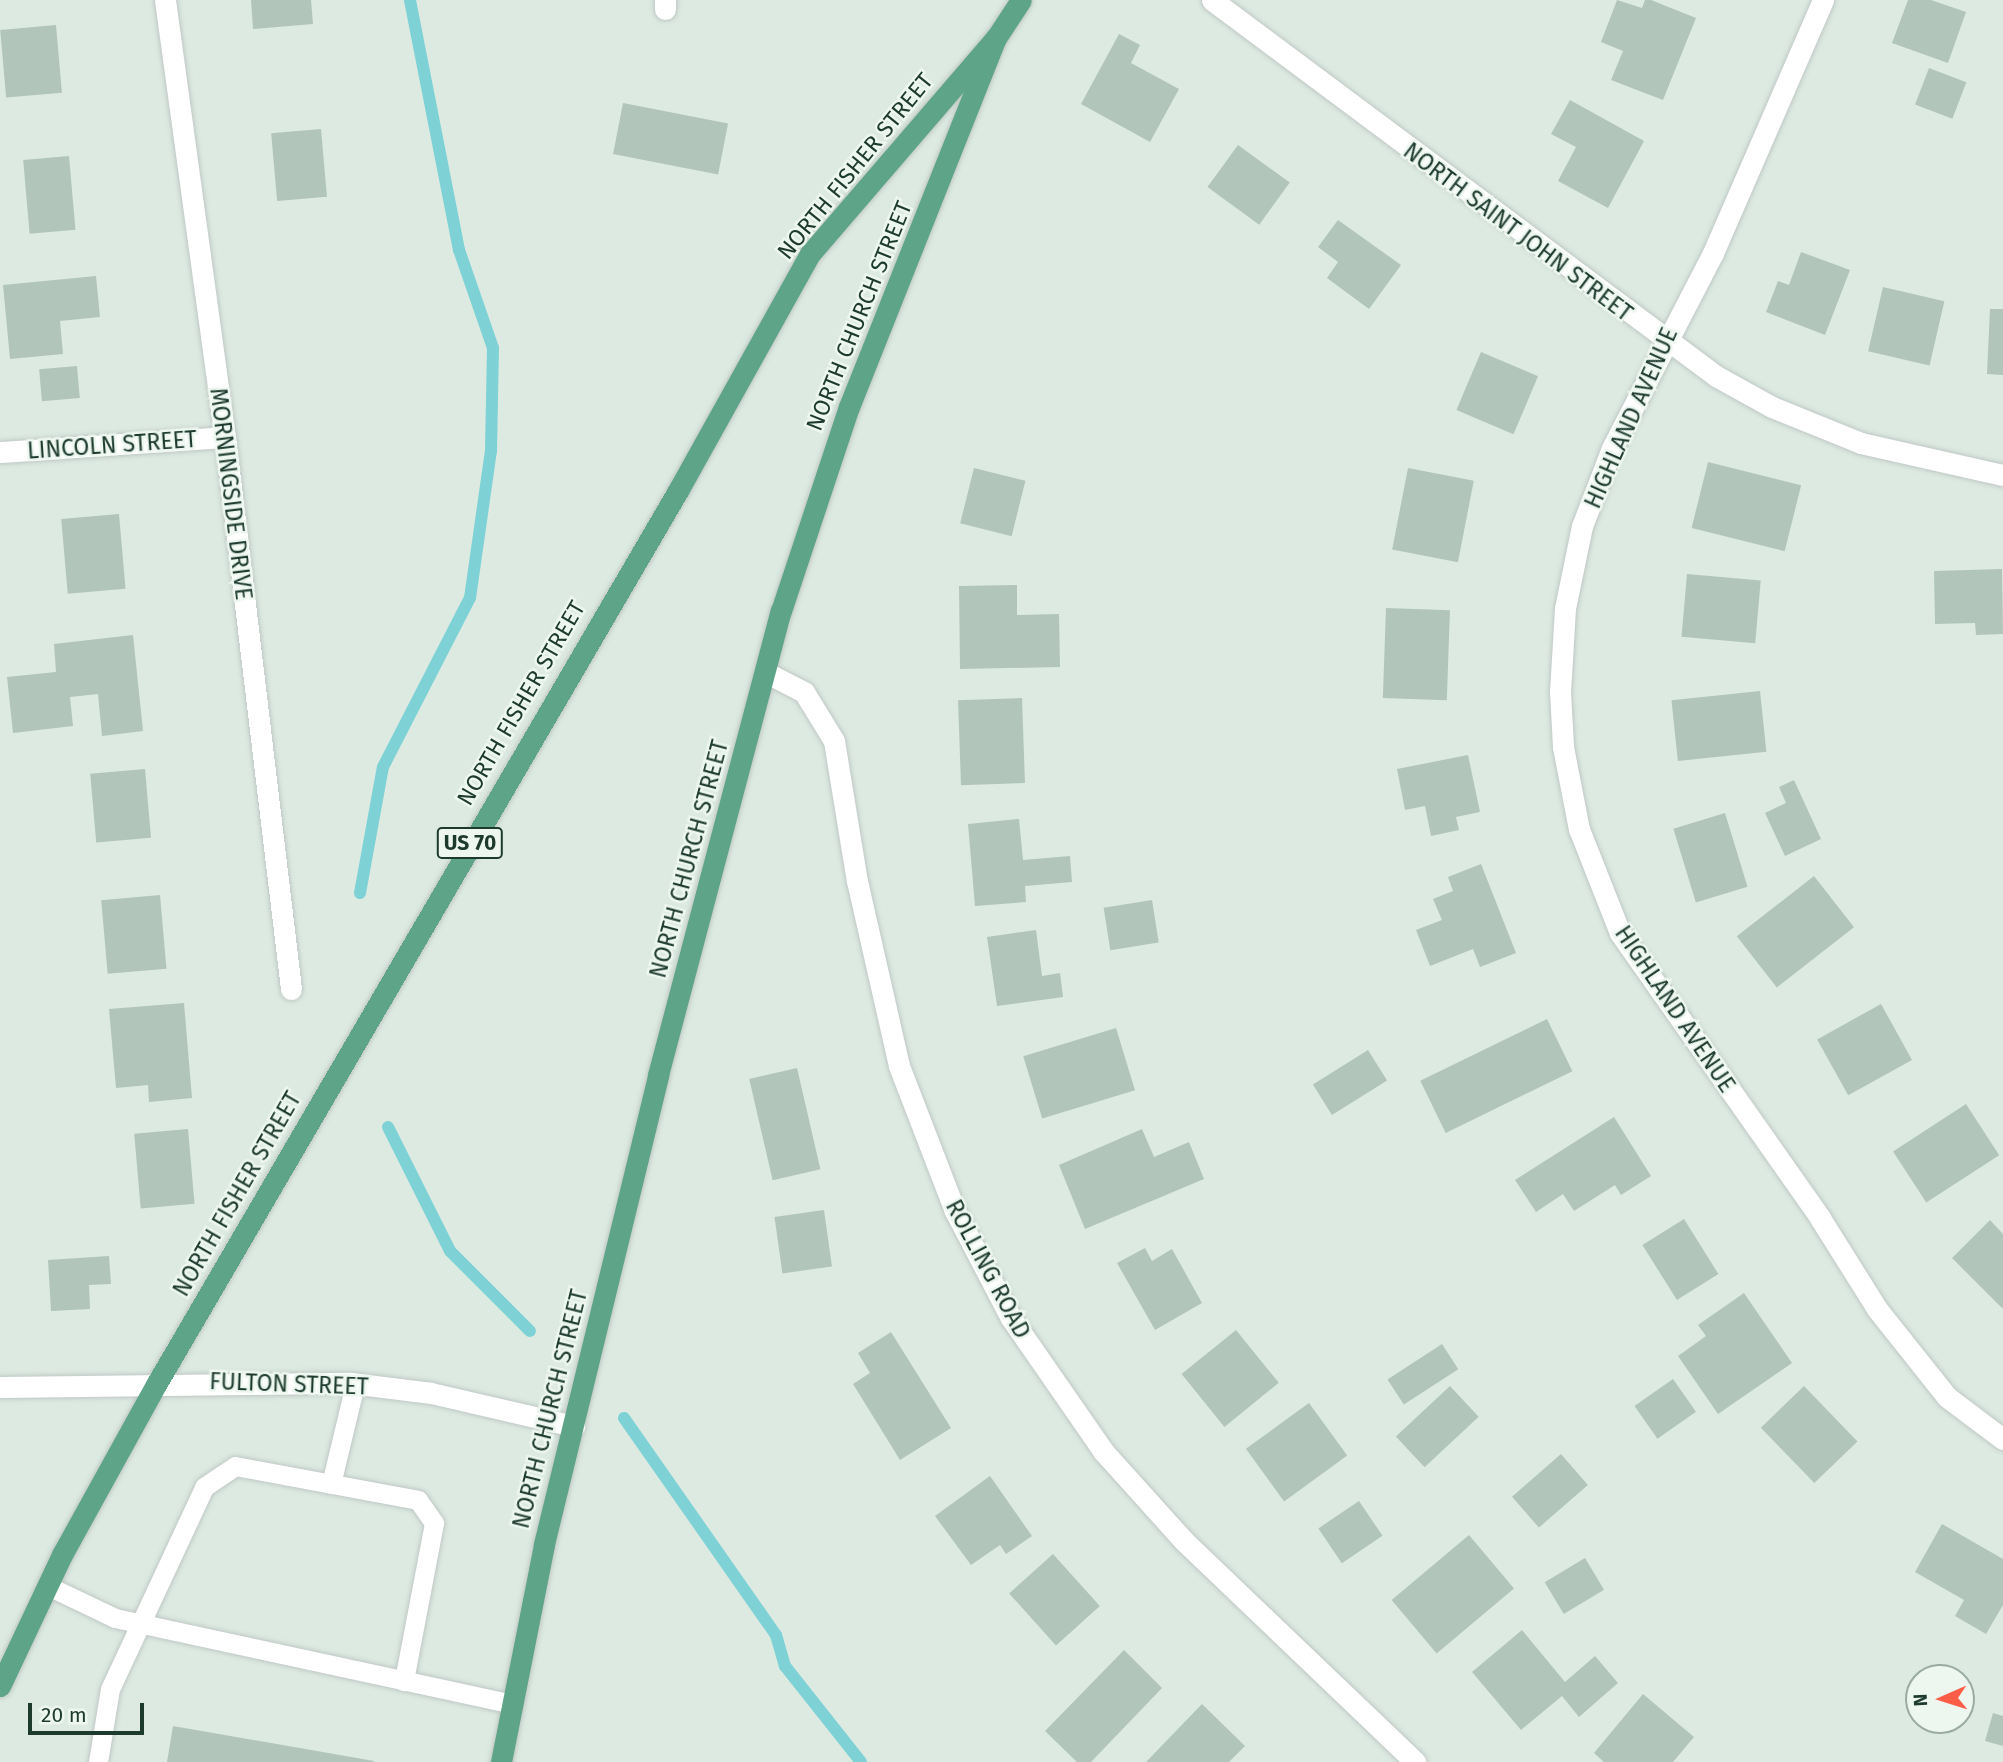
<!DOCTYPE html>
<html>
<head>
<meta charset="utf-8">
<style>
	body { margin:0 }
	#map { position:relative; width:2003px; height:1762px; overflow:hidden; background:#dceae2; font-family:"Fira Sans",sans-serif }
	div>[style] { position:absolute }
	.stream>* { height:12px; margin:-6px; padding:0 6px; transform-origin:6px; border-radius:6px; background:#7ed2d5 }
	.building>* { inset:0; background:#b2c5bb; transform-origin:0 0 }
	.roads { filter:drop-shadow(0 0 2px #c0c8c5) drop-shadow(0 0 2px #c0c8c5) }
	.lane>* { height:19px; margin:-9.5px; padding:0 9.5px; transform-origin:9.5px; border-radius:9.5px; background:#fff }
	.street>* { height:21px; margin:-10.5px; padding:0 10.5px; transform-origin:10.5px; border-radius:10.5px; background:#fff }
	.primary>* { height:21px; margin:-10.5px; padding:0 10.5px; transform-origin:10.5px; border-radius:10.5px; background:#5da489 }
	span { translate:-50% -50%; white-space:nowrap; text-align:center; line-height:1.15; -webkit-text-stroke:5px #edf7f0; paint-order:stroke }
	.shield-label span { padding:2px 5px; background:#edf7f0; border:2px solid; border-radius:5px; -webkit-text-stroke-width:0 }
	.shield-label { font-size:21px; color:#1d3a2f; font-weight:700 }
	.street-label { font-size:23px; color:#1d3a2f }
	.north { position:absolute; left:1905px; top:1664px; width:70px; height:70px; box-sizing:border-box; background:#edf7f0; border:2px solid #9aaba3; border-radius:50%; rotate:267deg; font-size:19px; font-weight:700; line-height:28px; text-align:center; color:#1d3a2f }
	.north::after { content:''; display:block; margin:auto; width:24px; height:32px; background:#fe5e47; clip-path:polygon(50% 0,100% 100%,50% 72%,0 100%) }
	.scale { position:absolute; left:28px; top:1703px; width:116px; height:32px; box-sizing:border-box; border:4px solid #1d3a2f; border-top:0; padding-left:9px; font-size:21px; line-height:24px; white-space:nowrap; color:#1d3a2f; -webkit-text-stroke:5px #edf7f0; paint-order:stroke }
</style>
</head>
<body>
<div id="map">
	<div class="stream">
		<div style="left:360px;top:893px;width:128px;rotate:-79.7deg"></div>
		<div style="left:383px;top:767px;width:190px;rotate:-62.8deg"></div>
		<div style="left:470px;top:598px;width:148px;rotate:-81.9deg"></div>
		<div style="left:491px;top:451px;width:103px;rotate:-88.9deg"></div>
		<div style="left:493px;top:348px;width:104px;rotate:-109.1deg"></div>
		<div style="left:459px;top:250px;width:255px;rotate:-101.1deg"></div>
		<div style="left:388px;top:1127px;width:139px;rotate:63.4deg"></div>
		<div style="left:450px;top:1251px;width:113px;rotate:45deg"></div>
		<div style="left:624px;top:1418px;width:265px;rotate:55deg"></div>
		<div style="left:776px;top:1635px;width:32px;rotate:74deg"></div>
		<div style="left:785px;top:1666px;width:122px;rotate:51.6deg"></div>
	</div>
	<div class="building">
		<div style="clip-path:polygon(251px 0,311px 0,313px 24px,253px 29px)"></div>
		<div style="clip-path:polygon(1617px 0,1642px 8px,1645px 0,1651px 0,1696px 18px,1663px 100px,1611px 80px,1623px 51px,1601px 42px)"></div>
		<div style="clip-path:polygon(1908px 0,1931px 0,1966px 12px,1948px 63px,1892px 43px)"></div>
		<div style="left:56px;top:25px;width:68px;height:56px;rotate:85deg"></div>
		<div style="clip-path:polygon(1119px 34px,1140px 45px,1131px 63px,1179px 89px,1150px 142px,1081px 104px)"></div>
		<div style="left:1929px;top:68px;width:40px;height:39px;rotate:21deg"></div>
		<div style="clip-path:polygon(1570px 100px,1644px 141px,1608px 208px,1558px 181px,1576px 147px,1551px 134px)"></div>
		<div style="left:623px;top:103px;width:107px;height:52px;rotate:11deg"></div>
		<div style="left:321px;top:129px;width:68px;height:50px;rotate:85deg"></div>
		<div style="left:1238px;top:145px;width:64px;height:52px;rotate:36deg"></div>
		<div style="left:69px;top:156px;width:74px;height:46px;rotate:85deg"></div>
		<div style="clip-path:polygon(1338px 220px,1401px 265px,1369px 309px,1327px 278px,1338px 262px,1318px 247px)"></div>
		<div style="clip-path:polygon(1801px 252px,1850px 270px,1825px 335px,1766px 312px,1778px 281px,1789px 285px)"></div>
		<div style="clip-path:polygon(96px 276px,100px 317px,60px 321px,63px 354px,10px 359px,3px 285px)"></div>
		<div style="left:1883px;top:287px;width:63px;height:66px;rotate:13deg"></div>
		<div style="clip-path:polygon(1990px 309px,2003px 309px,2003px 375px,1987px 374px)"></div>
		<div style="left:1481px;top:352px;width:62px;height:63px;rotate:23deg"></div>
		<div style="left:77px;top:366px;width:32px;height:38px;rotate:85deg"></div>
		<div style="left:1708px;top:462px;width:96px;height:68px;rotate:14deg"></div>
		<div style="left:974px;top:468px;width:53px;height:57px;rotate:14deg"></div>
		<div style="left:1408px;top:468px;width:67px;height:83px;rotate:11deg"></div>
		<div style="left:119px;top:514px;width:75px;height:58px;rotate:85deg"></div>
		<div style="clip-path:polygon(2002px 569px,2003px 634px,1976px 635px,1975px 623px,1935px 624px,1934px 571px)"></div>
		<div style="left:1687px;top:574px;width:74px;height:63px;rotate:5deg"></div>
		<div style="clip-path:polygon(1017px 585px,1017px 615px,1059px 614px,1060px 667px,960px 669px,959px 586px)"></div>
		<div style="left:1386px;top:608px;width:64px;height:90px;rotate:2deg"></div>
		<div style="clip-path:polygon(133px 635px,143px 731px,102px 736px,98px 694px,70px 697px,73px 726px,13px 733px,7px 677px,56px 672px,54px 644px)"></div>
		<div style="left:1760px;top:691px;width:61px;height:89px;rotate:84deg"></div>
		<div style="left:1022px;top:698px;width:85px;height:64px;rotate:88deg"></div>
		<div style="clip-path:polygon(1468px 755px,1480px 812px,1456px 817px,1459px 830px,1431px 836px,1425px 806px,1405px 810px,1397px 769px)"></div>
		<div style="left:145px;top:769px;width:69px;height:55px;rotate:85deg"></div>
		<div style="clip-path:polygon(1794px 780px,1821px 839px,1785px 856px,1765px 813px,1786px 803px,1779px 787px)"></div>
		<div style="left:1725px;top:813px;width:77px;height:54px;rotate:73deg"></div>
		<div style="clip-path:polygon(1019px 819px,1023px 860px,1070px 856px,1072px 882px,1025px 886px,1026px 902px,975px 906px,968px 824px)"></div>
		<div style="clip-path:polygon(1481px 864px,1516px 953px,1480px 967px,1473px 949px,1430px 966px,1416px 930px,1442px 920px,1433px 899px,1453px 891px,1448px 877px)"></div>
		<div style="left:1814px;top:876px;width:65px;height:98px;rotate:52deg"></div>
		<div style="left:160px;top:895px;width:74px;height:59px;rotate:85deg"></div>
		<div style="left:1152px;top:900px;width:43px;height:49px;rotate:81deg"></div>
		<div style="clip-path:polygon(1036px 930px,1042px 976px,1060px 973px,1063px 997px,997px 1006px,987px 937px)"></div>
		<div style="clip-path:polygon(184px 1003px,192px 1098px,149px 1102px,148px 1085px,116px 1088px,109px 1009px)"></div>
		<div style="left:1881px;top:1004px;width:64px;height:73px;rotate:61deg"></div>
		<div style="left:1547px;top:1019px;width:58px;height:141px;rotate:64deg"></div>
		<div style="left:1116px;top:1028px;width:65px;height:97px;rotate:73deg"></div>
		<div style="left:1368px;top:1050px;width:36px;height:65px;rotate:58deg"></div>
		<div style="left:797px;top:1068px;width:104px;height:49px;rotate:77deg"></div>
		<div style="left:1966px;top:1104px;width:61px;height:87px;rotate:57deg"></div>
		<div style="clip-path:polygon(1614px 1117px,1651px 1176px,1621px 1195px,1615px 1185px,1574px 1211px,1563px 1194px,1536px 1212px,1515px 1180px)"></div>
		<div style="left:188px;top:1129px;width:75px;height:54px;rotate:85deg"></div>
		<div style="clip-path:polygon(1142px 1129px,1154px 1157px,1189px 1142px,1204px 1179px,1085px 1229px,1059px 1165px)"></div>
		<div style="left:824px;top:1210px;width:57px;height:50px;rotate:82deg"></div>
		<div style="left:1684px;top:1219px;width:65px;height:49px;rotate:58deg"></div>
		<div style="clip-path:polygon(1990px 1220px,2003px 1234px,2003px 1309px,1952px 1258px)"></div>
		<div style="clip-path:polygon(1145px 1248px,1152px 1261px,1172px 1249px,1202px 1303px,1155px 1330px,1117px 1263px)"></div>
		<div style="clip-path:polygon(109px 1256px,111px 1284px,89px 1285px,90px 1309px,51px 1311px,48px 1260px)"></div>
		<div style="clip-path:polygon(1744px 1293px,1792px 1363px,1718px 1414px,1678px 1356px,1706px 1336px,1698px 1325px)"></div>
		<div style="left:1236px;top:1330px;width:68px;height:70px;rotate:51deg"></div>
		<div style="clip-path:polygon(891px 1332px,951px 1428px,900px 1460px,853px 1384px,870px 1373px,858px 1353px)"></div>
		<div style="left:1442px;top:1344px;width:30px;height:65px;rotate:57deg"></div>
		<div style="left:1673px;top:1379px;width:40px;height:47px;rotate:55deg"></div>
		<div style="left:1450px;top:1386px;width:42px;height:74px;rotate:47deg"></div>
		<div style="left:1804px;top:1386px;width:77px;height:60px;rotate:46deg"></div>
		<div style="left:1309px;top:1403px;width:65px;height:78px;rotate:54deg"></div>
		<div style="left:1561px;top:1454px;width:41px;height:65px;rotate:49deg"></div>
		<div style="clip-path:polygon(990px 1476px,1032px 1536px,1006px 1554px,1000px 1545px,971px 1565px,935px 1516px)"></div>
		<div style="left:1359px;top:1501px;width:42px;height:49px;rotate:56deg"></div>
		<div style="clip-path:polygon(1942px 1524px,2003px 1559px,2003px 1605px,1986px 1634px,1955px 1616px,1964px 1600px,1915px 1572px)"></div>
		<div style="left:1469px;top:1535px;width:70px;height:101px;rotate:50deg"></div>
		<div style="left:1053px;top:1554px;width:70px;height:59px;rotate:48deg"></div>
		<div style="left:1585px;top:1558px;width:37px;height:47px;rotate:59deg"></div>
		<div style="clip-path:polygon(1522px 1630px,1565px 1682px,1595px 1656px,1618px 1683px,1579px 1717px,1562px 1696px,1521px 1730px,1472px 1672px)"></div>
		<div style="clip-path:polygon(1124px 1650px,1162px 1688px,1091px 1762px,1077px 1762px,1045px 1731px)"></div>
		<div style="clip-path:polygon(1643px 1694px,1694px 1737px,1673px 1762px,1604px 1762px,1594px 1753px)"></div>
		<div style="clip-path:polygon(1202px 1704px,1245px 1746px,1229px 1762px,1146px 1762px)"></div>
		<div style="clip-path:polygon(1993px 1713px,2003px 1716px,2003px 1746px,1985px 1741px)"></div>
		<div style="clip-path:polygon(173px 1726px,374px 1761px,374px 1762px,167px 1762px)"></div>
	</div>
	<div class="roads">
		<div class="lane">
			<div style="left:331px;top:1484px;width:103px;rotate:-76.5deg"></div>
			<div style="left:48px;top:1586px;width:74px;rotate:25.5deg"></div>
			<div style="left:115px;top:1618px;width:406px;rotate:12.2deg"></div>
			<div style="left:98px;top:1762px;width:74px;rotate:-80.7deg"></div>
			<div style="left:110px;top:1689px;width:223px;rotate:-65deg"></div>
			<div style="left:204px;top:1487px;width:37px;rotate:-34deg"></div>
			<div style="left:235px;top:1466px;width:186px;rotate:10.5deg"></div>
			<div style="left:418px;top:1500px;width:28px;rotate:55deg"></div>
			<div style="left:434px;top:1523px;width:161px;rotate:100.8deg"></div>
		</div>
		<div class="street">
			<div style="left:165px;top:0;width:441px;rotate:82.2deg"></div>
			<div style="left:225px;top:437px;width:556px;rotate:83.18deg"></div>
			<div style="left:1212px;top:0;width:629px;rotate:36.72deg"></div>
			<div style="left:1716px;top:376px;width:64px;rotate:29deg"></div>
			<div style="left:1772px;top:407px;width:96px;rotate:22deg"></div>
			<div style="left:1861px;top:443px;width:146px;rotate:12.7deg"></div>
			<div style="left:1823px;top:0;width:278px;rotate:113.5deg"></div>
			<div style="left:1712px;top:255px;width:217px;rotate:117.4deg"></div>
			<div style="left:1612px;top:448px;width:84px;rotate:111deg"></div>
			<div style="left:1582px;top:526px;width:84px;rotate:101.7deg"></div>
			<div style="left:1565px;top:608px;width:83px;rotate:93.4deg"></div>
			<div style="left:1560px;top:691px;width:56px;rotate:86.9deg"></div>
			<div style="left:1563px;top:747px;width:84px;rotate:79deg"></div>
			<div style="left:1579px;top:829px;width:112px;rotate:68.5deg"></div>
			<div style="left:1620px;top:933px;width:348px;rotate:54.9deg"></div>
			<div style="left:1820px;top:1218px;width:107px;rotate:57.9deg"></div>
			<div style="left:1877px;top:1309px;width:112px;rotate:51.5deg"></div>
			<div style="left:1947px;top:1397px;width:70px;rotate:36.9deg"></div>
			<div style="left:665px;top:9px;width:9px;rotate:-90deg"></div>
			<div style="left:0;top:452px;width:225px;rotate:-3.8deg"></div>
			<div style="left:765px;top:672px;width:44px;rotate:27.1deg"></div>
			<div style="left:804px;top:692px;width:57px;rotate:58.5deg"></div>
			<div style="left:834px;top:741px;width:142px;rotate:80.7deg"></div>
			<div style="left:857px;top:881px;width:190px;rotate:77.2deg"></div>
			<div style="left:899px;top:1066px;width:155px;rotate:68.9deg"></div>
			<div style="left:955px;top:1211px;width:121px;rotate:62.4deg"></div>
			<div style="left:1011px;top:1318px;width:162px;rotate:55.3deg"></div>
			<div style="left:1103px;top:1451px;width:121px;rotate:48deg"></div>
			<div style="left:1184px;top:1541px;width:320px;rotate:43.7deg"></div>
			<div style="left:0;top:1387px;width:351px;rotate:-0.7deg"></div>
			<div style="left:351px;top:1383px;width:81px;rotate:7.1deg"></div>
			<div style="left:431px;top:1393px;width:147px;rotate:13deg"></div>
		</div>
		<div class="primary">
			<div style="left:0;top:1686px;width:147px;rotate:-64.7deg"></div>
			<div style="left:63px;top:1553px;width:194px;rotate:-61.1deg"></div>
			<div style="left:157px;top:1383px;width:1035px;rotate:-59.72deg"></div>
			<div style="left:679px;top:489px;width:269px;rotate:-60.9deg"></div>
			<div style="left:810px;top:254px;width:285px;rotate:-49.3deg"></div>
			<div style="left:501px;top:1762px;width:222px;rotate:-78.8deg"></div>
			<div style="left:544px;top:1544px;width:483px;rotate:-76.3deg"></div>
			<div style="left:658px;top:1075px;width:480px;rotate:-75.2deg"></div>
			<div style="left:781px;top:611px;width:215px;rotate:-71.6deg"></div>
			<div style="left:849px;top:407px;width:397px;rotate:-68.3deg"></div>
			<div style="left:996px;top:38px;width:45px;rotate:-56.7deg"></div>
		</div>
	</div>
	<div class="shield-label">
		<span style="left:470px;top:843px">US 70</span>
	</div>
	<div class="street-label">
		<span style="left:855px;top:166px;rotate:-51deg">NORTH FISHER STREET</span>
		<span style="left:1518px;top:232px;rotate:37deg">NORTH SAINT JOHN STREET</span>
		<span style="left:859px;top:316px;rotate:-68deg">NORTH CHURCH STREET</span>
		<span style="left:1631px;top:418px;rotate:-66deg">HIGHLAND AVENUE</span>
		<span style="left:112px;top:445px;rotate:-4deg">LINCOLN STREET</span>
		<span style="left:231px;top:494px;rotate:83deg">MORNINGSIDE DRIVE</span>
		<span style="left:521px;top:703px;rotate:-60deg">NORTH FISHER STREET</span>
		<span style="left:689px;top:859px;rotate:-75deg">NORTH CHURCH STREET</span>
		<span style="left:1675px;top:1009px;rotate:56deg">HIGHLAND AVENUE</span>
		<span style="left:237px;top:1194px;rotate:-60deg">NORTH FISHER STREET</span>
		<span style="left:988px;top:1269px;rotate:62deg">ROLLING ROAD</span>
		<span style="left:289px;top:1384px;rotate:2deg">FULTON STREET</span>
		<span style="left:550px;top:1409px;rotate:-76deg">NORTH CHURCH STREET</span>
	</div>
	<div class="north">N</div>
	<div class="scale">20 m</div>
</div>
</body>
</html>
